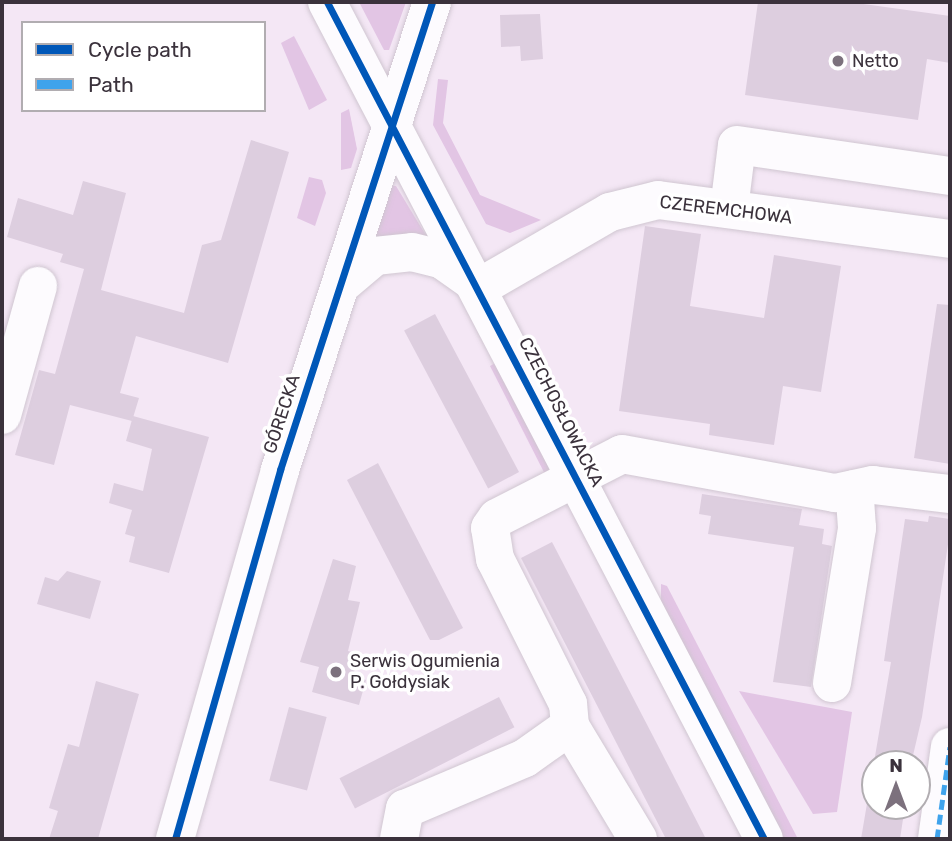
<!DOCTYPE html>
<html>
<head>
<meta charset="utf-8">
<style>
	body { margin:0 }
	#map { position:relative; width:952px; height:841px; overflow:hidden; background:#f4e7f5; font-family:Rubik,sans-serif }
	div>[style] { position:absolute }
	.green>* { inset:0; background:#e2c5e4 }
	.building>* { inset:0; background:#ddcedf; transform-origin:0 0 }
	.roads { filter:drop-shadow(0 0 2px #d0c6d1) drop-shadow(0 0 2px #d0c6d1) }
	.minor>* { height:38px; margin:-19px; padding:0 19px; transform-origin:19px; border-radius:19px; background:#fdfbfe }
	.quiet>* { height:5px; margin-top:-2.5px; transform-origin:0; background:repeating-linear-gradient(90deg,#3fa3ec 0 10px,transparent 0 15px) }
	.cycleway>* { height:7px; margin:-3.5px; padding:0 3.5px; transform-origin:3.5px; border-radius:3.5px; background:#0057b8 }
	.dots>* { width:19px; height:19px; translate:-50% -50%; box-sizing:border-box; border:4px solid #fff; border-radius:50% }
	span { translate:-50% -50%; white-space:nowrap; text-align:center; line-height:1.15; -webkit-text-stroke:7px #fff; paint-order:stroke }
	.poi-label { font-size:18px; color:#3b323c }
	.left { translate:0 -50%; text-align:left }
	.street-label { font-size:18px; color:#3b323c }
	.frame { position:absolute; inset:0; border:4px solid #3b323c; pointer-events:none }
	.legend { position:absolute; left:21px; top:21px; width:245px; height:91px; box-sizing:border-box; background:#fff; border:2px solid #b1adb1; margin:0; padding:9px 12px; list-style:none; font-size:21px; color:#3b323c }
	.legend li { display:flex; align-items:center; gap:14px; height:35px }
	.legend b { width:35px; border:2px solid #b1adb1 }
	.north { position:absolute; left:861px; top:750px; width:70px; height:70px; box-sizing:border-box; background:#fff; border:2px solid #b1adb1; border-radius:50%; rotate:0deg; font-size:19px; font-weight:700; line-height:28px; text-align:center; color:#3b323c }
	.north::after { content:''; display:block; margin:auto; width:24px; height:32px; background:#7c717d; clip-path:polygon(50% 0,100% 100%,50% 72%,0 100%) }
</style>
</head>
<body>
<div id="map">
	<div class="green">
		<div style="clip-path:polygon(359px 2px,406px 2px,389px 50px,384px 50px)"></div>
		<div style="clip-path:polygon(294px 36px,327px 100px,309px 110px,281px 43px)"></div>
		<div style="clip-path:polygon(438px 79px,448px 80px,443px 123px,480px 195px,541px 220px,510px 233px,486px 224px,433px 125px)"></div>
		<div style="clip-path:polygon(349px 109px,357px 149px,351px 168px,341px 170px,341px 113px)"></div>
		<div style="clip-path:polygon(309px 177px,322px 180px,326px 193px,315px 226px,297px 218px)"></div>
		<div style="clip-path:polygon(391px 186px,396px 186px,427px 237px,372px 240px)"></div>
		<div style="clip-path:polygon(497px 362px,558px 478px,549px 482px,490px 366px)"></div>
		<div style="clip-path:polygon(661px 584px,667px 586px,798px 839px,782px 839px,661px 608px)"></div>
		<div style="clip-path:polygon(739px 691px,852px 712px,837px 812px,813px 814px)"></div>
	</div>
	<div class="building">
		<div style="clip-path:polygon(758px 2px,849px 2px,950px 16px,950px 63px,927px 59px,918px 120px,745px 95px)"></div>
		<div style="clip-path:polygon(540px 14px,543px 59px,521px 61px,520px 46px,501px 47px,500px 15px)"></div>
		<div style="clip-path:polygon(251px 140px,289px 152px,228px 363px,136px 336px,120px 393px,139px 398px,132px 421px,70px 405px,54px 465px,15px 455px,39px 370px,55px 374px,84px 269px,60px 262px,63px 254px,7px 237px,18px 198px,73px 215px,83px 181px,126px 193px,101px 290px,184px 313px,202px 245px,221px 240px)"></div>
		<div style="clip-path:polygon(645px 226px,701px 234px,690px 306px,764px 318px,774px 255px,841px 266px,821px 392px,783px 386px,774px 445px,709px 435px,710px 424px,619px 411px)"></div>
		<div style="clip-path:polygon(937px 304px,950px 305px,950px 464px,914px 458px)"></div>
		<div style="left:435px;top:314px;width:179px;height:35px;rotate:62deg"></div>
		<div style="clip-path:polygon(133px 416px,209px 437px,169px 573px,129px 562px,135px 537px,125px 534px,132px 510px,109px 503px,114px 483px,143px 491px,152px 449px,126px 441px)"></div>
		<div style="clip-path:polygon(378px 463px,463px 628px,439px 640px,430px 640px,347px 480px)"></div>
		<div style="clip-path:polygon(702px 494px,802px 509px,799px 525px,824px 529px,822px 544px,832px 546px,811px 687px,773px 682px,794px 547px,708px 534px,711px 516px,699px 514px)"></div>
		<div style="clip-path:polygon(929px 516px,950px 519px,950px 531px,922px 717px,911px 764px,875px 764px,875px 806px,905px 806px,900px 839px,861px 839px,891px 662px,884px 661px,905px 519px,928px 522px)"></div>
		<div style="clip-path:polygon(552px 542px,654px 738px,706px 839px,666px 839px,521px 558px)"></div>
		<div style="clip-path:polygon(333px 559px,356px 566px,348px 600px,360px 602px,348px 651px,359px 654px,353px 676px,366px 680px,359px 705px,312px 692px,319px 667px,300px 662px)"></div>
		<div style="clip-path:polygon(67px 571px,101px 581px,90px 619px,37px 604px,45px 577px,58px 581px)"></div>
		<div style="clip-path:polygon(96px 681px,139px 694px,98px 839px,49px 839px,58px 811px,49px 808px,68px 744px,79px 747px)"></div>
		<div style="left:499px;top:697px;width:34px;height:179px;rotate:63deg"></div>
		<div style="left:289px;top:707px;width:39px;height:76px;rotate:15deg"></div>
	</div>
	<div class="roads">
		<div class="minor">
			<div style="left:327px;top:2px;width:944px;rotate:62.43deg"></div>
			<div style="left:729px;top:209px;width:64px;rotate:-82.9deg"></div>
			<div style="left:737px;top:145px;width:215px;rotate:8.3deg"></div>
			<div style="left:342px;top:284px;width:43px;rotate:-40.3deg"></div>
			<div style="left:375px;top:256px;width:37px;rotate:-6deg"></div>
			<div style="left:412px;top:252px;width:30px;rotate:14deg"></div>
			<div style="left:441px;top:259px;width:42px;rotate:35.2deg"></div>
			<div style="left:480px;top:287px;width:150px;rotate:-30deg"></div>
			<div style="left:610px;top:212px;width:49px;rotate:-14deg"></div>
			<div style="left:658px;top:200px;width:295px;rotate:7.6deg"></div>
			<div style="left:2px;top:415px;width:134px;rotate:-74.4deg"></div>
			<div style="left:832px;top:683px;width:157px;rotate:-80.8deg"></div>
			<div style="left:857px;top:528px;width:39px;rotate:-94deg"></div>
			<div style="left:570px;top:726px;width:132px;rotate:59deg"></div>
			<div style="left:175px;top:839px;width:384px;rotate:-74.1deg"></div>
			<div style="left:280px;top:470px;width:492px;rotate:-72deg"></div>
			<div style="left:399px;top:839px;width:31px;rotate:-79deg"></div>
			<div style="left:405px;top:809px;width:130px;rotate:-23deg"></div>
			<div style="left:525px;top:758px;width:55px;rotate:-35.4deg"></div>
			<div style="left:570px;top:726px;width:22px;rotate:-95deg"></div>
			<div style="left:568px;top:704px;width:162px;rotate:-116.7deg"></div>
			<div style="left:495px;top:559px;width:31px;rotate:-99deg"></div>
			<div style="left:490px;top:528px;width:12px;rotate:-55deg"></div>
			<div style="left:497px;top:518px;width:140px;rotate:-27.1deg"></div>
			<div style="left:622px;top:454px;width:217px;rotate:10.4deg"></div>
			<div style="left:835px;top:493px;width:39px;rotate:-12deg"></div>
			<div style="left:873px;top:485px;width:78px;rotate:6.7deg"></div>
			<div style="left:937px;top:839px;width:93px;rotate:-82deg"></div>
		</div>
	</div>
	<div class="quiet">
		<div style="left:937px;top:839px;width:93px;rotate:-82deg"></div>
	</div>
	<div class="cycleway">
		<div style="left:327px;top:2px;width:944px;rotate:62.43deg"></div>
		<div style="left:175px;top:839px;width:384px;rotate:-74.1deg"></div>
		<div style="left:280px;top:470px;width:492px;rotate:-72deg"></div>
	</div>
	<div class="dots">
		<div style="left:838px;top:61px;background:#7c717d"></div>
		<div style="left:336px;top:672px;background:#7c717d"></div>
	</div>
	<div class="poi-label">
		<span class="left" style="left:852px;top:61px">Netto</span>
		<span class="left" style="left:350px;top:672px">Serwis Ogumienia<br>P. Gołdysiak</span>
	</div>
	<div class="street-label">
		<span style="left:726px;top:210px;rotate:7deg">CZEREMCHOWA</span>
		<span style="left:561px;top:412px;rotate:63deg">CZECHOSŁOWACKA</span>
		<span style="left:282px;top:414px;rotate:-72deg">GÓRECKA</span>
	</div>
	<div class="frame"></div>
	<ul class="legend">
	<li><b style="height:9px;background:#0057b8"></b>Cycle path</li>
	<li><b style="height:9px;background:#3fa3ec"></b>Path</li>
	</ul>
	<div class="north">N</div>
</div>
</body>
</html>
